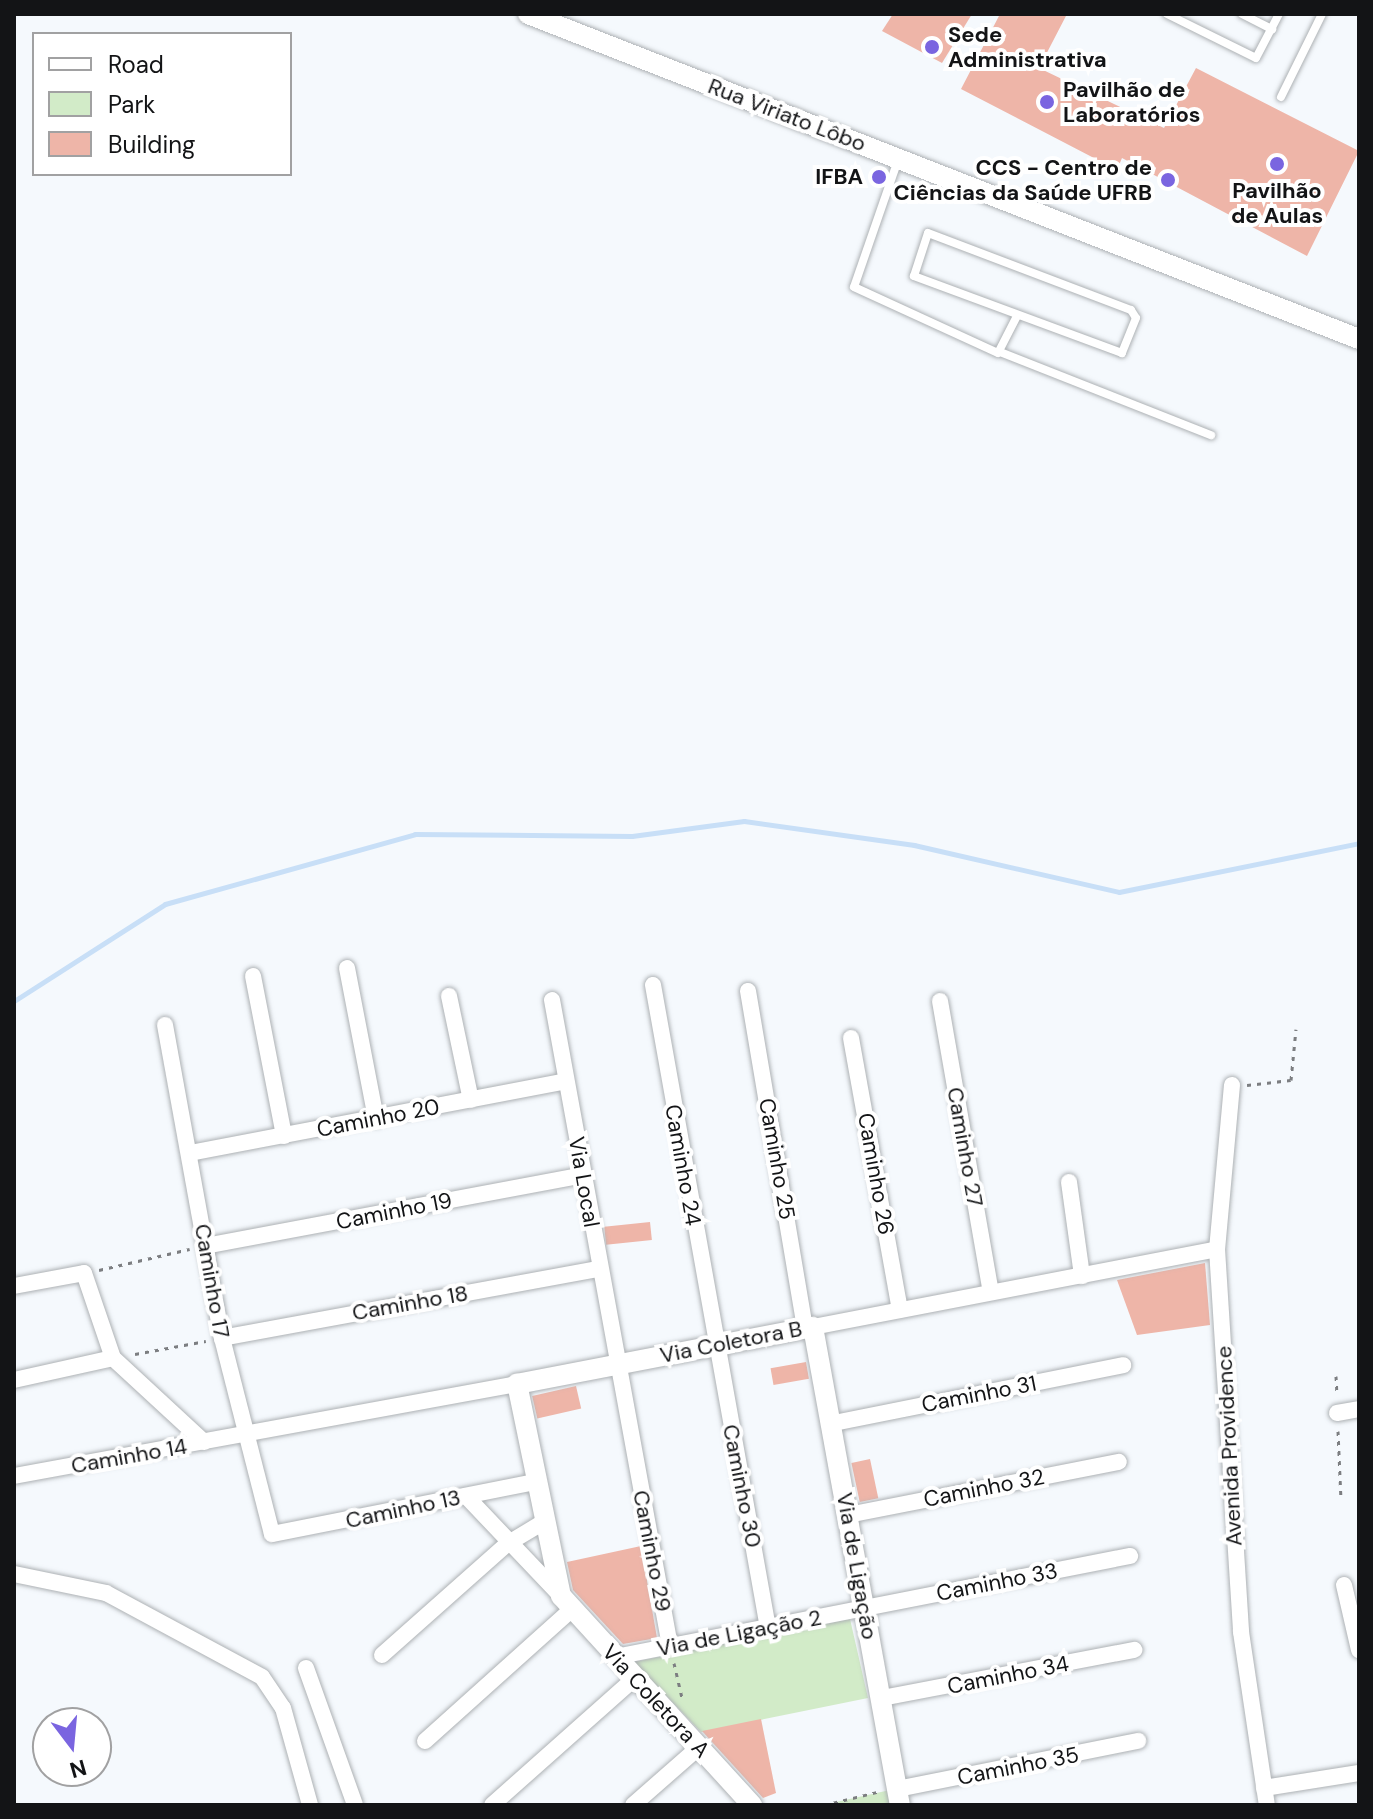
<!DOCTYPE html>
<html>
<head>
<meta charset="utf-8">
<style>
	body { margin:0 }
	#map { position:relative; width:1373px; height:1819px; overflow:hidden; background:#f5f9fd; font-family:"DM Sans",sans-serif }
	div>[style] { position:absolute }
	.green>* { inset:0; background:#d2ebc8 }
	.stream>* { height:5px; margin:-2.5px; padding:0 2.5px; transform-origin:2.5px; border-radius:2.5px; background:#c8dff7 }
	.building>* { inset:0; background:#eeb5a8; transform-origin:0 0 }
	.path>* { height:3px; margin-top:-1.5px; transform-origin:0; background:repeating-linear-gradient(90deg,#7c7e81 0 4px,transparent 0 10px) }
	.roads { filter:drop-shadow(0 0 2px #adb1b4) drop-shadow(0 0 2px #adb1b4) }
	.service>* { height:8px; margin:-4px; padding:0 4px; transform-origin:4px; border-radius:4px; background:#fff }
	.minor>* { height:16px; margin:-8px; padding:0 8px; transform-origin:8px; border-radius:8px; background:#fff }
	.tertiary>* { height:20px; margin:-10px; padding:0 10px; transform-origin:10px; border-radius:10px; background:#fff }
	.dots>* { width:22px; height:22px; translate:-50% -50%; box-sizing:border-box; border:4px solid #fff; border-radius:50% }
	span { translate:-50% -50%; white-space:nowrap; text-align:center; line-height:1.15; -webkit-text-stroke:8px #fff; paint-order:stroke }
	.poi-label { font-size:22px; color:#131416; font-weight:700 }
	.left { translate:0 -50%; text-align:left }
	.right { translate:-100% -50%; text-align:right }
	.street-label { font-size:22px; color:#131416 }
	.frame { position:absolute; inset:0; border:16px solid #131416; pointer-events:none }
	.legend { position:absolute; left:32px; top:32px; width:260px; height:144px; box-sizing:border-box; background:#fff; border:2px solid #a1a1a2; margin:0; padding:10px 14px; list-style:none; font-size:24px; color:#131416 }
	.legend li { display:flex; align-items:center; gap:16px; height:40px }
	.legend b { width:40px; border:2px solid #a1a1a2 }
	.north { position:absolute; left:32px; top:1707px; width:80px; height:80px; box-sizing:border-box; background:#fff; border:2px solid #a1a1a2; border-radius:50%; rotate:164deg; font-size:22px; font-weight:700; line-height:32px; text-align:center; color:#131416 }
	.north::after { content:''; display:block; margin:auto; width:28px; height:36px; background:#7a65e0; clip-path:polygon(50% 0,100% 100%,50% 72%,0 100%) }
</style>
</head>
<body>
<div id="map">
	<div class="green">
		<div style="clip-path:polygon(850px 1619px,868px 1698px,701px 1732px,634px 1662px)"></div>
		<div style="clip-path:polygon(890px 1790px,892px 1805px,826px 1805px,836px 1802px)"></div>
	</div>
	<div class="stream">
		<div style="left:14px;top:1001px;width:179px;rotate:-32.7deg"></div>
		<div style="left:165px;top:904px;width:260px;rotate:-15.6deg"></div>
		<div style="left:415px;top:834px;width:217px;rotate:0.5deg"></div>
		<div style="left:632px;top:836px;width:113px;rotate:-7.6deg"></div>
		<div style="left:744px;top:821px;width:172px;rotate:8deg"></div>
		<div style="left:914px;top:845px;width:210px;rotate:12.9deg"></div>
		<div style="left:1119px;top:892px;width:245px;rotate:-11.5deg"></div>
	</div>
	<div class="building">
		<div style="clip-path:polygon(893px 14px,972px 14px,942px 63px,882px 31px)"></div>
		<div style="clip-path:polygon(1000px 14px,1067px 14px,1039px 68px,1164px 128px,1196px 68px,1359px 151px,1307px 256px,1122px 158px,1117px 170px,961px 89px)"></div>
		<div style="left:650px;top:1222px;width:18px;height:46px;rotate:84deg"></div>
		<div style="clip-path:polygon(1205px 1263px,1210px 1325px,1137px 1335px,1117px 1280px)"></div>
		<div style="left:806px;top:1362px;width:17px;height:36px;rotate:80deg"></div>
		<div style="left:576px;top:1386px;width:23px;height:45px;rotate:77deg"></div>
		<div style="left:870px;top:1459px;width:40px;height:19px;rotate:78deg"></div>
		<div style="clip-path:polygon(641px 1546px,657px 1638px,623px 1644px,573px 1590px,567px 1562px)"></div>
		<div style="clip-path:polygon(761px 1719px,776px 1793px,763px 1798px,702px 1731px)"></div>
	</div>
	<div class="path">
		<div style="left:1247px;top:1085px;width:44px;rotate:-6.5deg"></div>
		<div style="left:1291px;top:1080px;width:51px;rotate:-84.4deg"></div>
		<div style="left:1359px;top:1136px;width:38px;rotate:90deg"></div>
		<div style="left:99px;top:1270px;width:93px;rotate:-13deg"></div>
		<div style="left:135px;top:1354px;width:72px;rotate:-10.4deg"></div>
		<div style="left:1336px;top:1376px;width:19px;rotate:87deg"></div>
		<div style="left:1338px;top:1431px;width:68px;rotate:87.5deg"></div>
		<div style="left:674px;top:1663px;width:37px;rotate:77deg"></div>
		<div style="left:824px;top:1805px;width:55px;rotate:-13.8deg"></div>
	</div>
	<div class="roads">
		<div class="service">
			<div style="left:1167px;top:14px;width:99px;rotate:26.3deg"></div>
			<div style="left:1256px;top:58px;width:50px;rotate:-62.4deg"></div>
			<div style="left:1242px;top:14px;width:34px;rotate:27deg"></div>
			<div style="left:1281px;top:97px;width:93px;rotate:-63.7deg"></div>
			<div style="left:898px;top:160px;width:134px;rotate:109.1deg"></div>
			<div style="left:854px;top:287px;width:158px;rotate:24.6deg"></div>
			<div style="left:998px;top:353px;width:42px;rotate:-62.8deg"></div>
			<div style="left:928px;top:233px;width:217px;rotate:20.8deg"></div>
			<div style="left:1131px;top:310px;width:9px;rotate:58deg"></div>
			<div style="left:1136px;top:318px;width:38px;rotate:112deg"></div>
			<div style="left:1122px;top:353px;width:222px;rotate:-159.7deg"></div>
			<div style="left:914px;top:276px;width:45px;rotate:-72deg"></div>
			<div style="left:1000px;top:352px;width:227px;rotate:21.5deg"></div>
		</div>
		<div class="minor">
			<div style="left:347px;top:968px;width:154px;rotate:79.1deg"></div>
			<div style="left:253px;top:976px;width:163px;rotate:79deg"></div>
			<div style="left:653px;top:985px;width:653px;rotate:79.86deg"></div>
			<div style="left:748px;top:991px;width:342px;rotate:80.4deg"></div>
			<div style="left:449px;top:996px;width:106px;rotate:78.1deg"></div>
			<div style="left:552px;top:1000px;width:657px;rotate:79.65deg"></div>
			<div style="left:940px;top:1001px;width:295px;rotate:80.1deg"></div>
			<div style="left:165px;top:1025px;width:318px;rotate:79.7deg"></div>
			<div style="left:222px;top:1338px;width:202px;rotate:75.7deg"></div>
			<div style="left:272px;top:1534px;width:267px;rotate:-11.2deg"></div>
			<div style="left:851px;top:1038px;width:276px;rotate:79.8deg"></div>
			<div style="left:1232px;top:1085px;width:165px;rotate:95.2deg"></div>
			<div style="left:1217px;top:1249px;width:384px;rotate:86.4deg"></div>
			<div style="left:1241px;top:1632px;width:175px;rotate:81.5deg"></div>
			<div style="left:190px;top:1153px;width:383px;rotate:-10.8deg"></div>
			<div style="left:1069px;top:1182px;width:95px;rotate:82.1deg"></div>
			<div style="left:205px;top:1246px;width:385px;rotate:-10.6deg"></div>
			<div style="left:14px;top:1286px;width:71px;rotate:-10.5deg"></div>
			<div style="left:84px;top:1273px;width:90px;rotate:71.2deg"></div>
			<div style="left:113px;top:1358px;width:124px;rotate:42.7deg"></div>
			<div style="left:813px;top:1327px;width:411px;rotate:-10.9deg"></div>
			<div style="left:222px;top:1338px;width:383px;rotate:-10.4deg"></div>
			<div style="left:14px;top:1380px;width:101px;rotate:-12.5deg"></div>
			<div style="left:1337px;top:1413px;width:22px;rotate:-10deg"></div>
			<div style="left:834px;top:1423px;width:295px;rotate:-11.3deg"></div>
			<div style="left:14px;top:1476px;width:511px;rotate:-10.36deg"></div>
			<div style="left:466px;top:1496px;width:138px;rotate:46.5deg"></div>
			<div style="left:848px;top:1515px;width:276px;rotate:-11.1deg"></div>
			<div style="left:14px;top:1574px;width:94px;rotate:11.7deg"></div>
			<div style="left:106px;top:1593px;width:177px;rotate:28.3deg"></div>
			<div style="left:262px;top:1677px;width:37px;rotate:56deg"></div>
			<div style="left:283px;top:1708px;width:101px;rotate:74.4deg"></div>
			<div style="left:1344px;top:1585px;width:67px;rotate:77deg"></div>
			<div style="left:382px;top:1655px;width:167px;rotate:-41.6deg"></div>
			<div style="left:507px;top:1544px;width:41px;rotate:-31deg"></div>
			<div style="left:615px;top:1657px;width:525px;rotate:-11.1deg"></div>
			<div style="left:306px;top:1668px;width:145px;rotate:70.3deg"></div>
			<div style="left:882px;top:1698px;width:257px;rotate:-10.8deg"></div>
			<div style="left:425px;top:1741px;width:198px;rotate:-41.9deg"></div>
			<div style="left:1264px;top:1788px;width:96px;rotate:-9deg"></div>
			<div style="left:897px;top:1789px;width:246px;rotate:-11.3deg"></div>
			<div style="left:492px;top:1805px;width:190px;rotate:-41.6deg"></div>
			<div style="left:633px;top:1805px;width:88px;rotate:-41.3deg"></div>
		</div>
		<div class="tertiary">
			<div style="left:528px;top:14px;width:892px;rotate:21.36deg"></div>
			<div style="left:752px;top:1805px;width:283px;rotate:-132.4deg"></div>
			<div style="left:561px;top:1596px;width:217px;rotate:-101.7deg"></div>
			<div style="left:517px;top:1384px;width:301px;rotate:-10.9deg"></div>
			<div style="left:813px;top:1327px;width:486px;rotate:79.7deg"></div>
		</div>
	</div>
	<div class="dots">
		<div style="left:932px;top:47px;background:#7a65e0"></div>
		<div style="left:1047px;top:102px;background:#7a65e0"></div>
		<div style="left:1277px;top:164px;background:#7a65e0"></div>
		<div style="left:879px;top:177px;background:#7a65e0"></div>
		<div style="left:1168px;top:180px;background:#7a65e0"></div>
	</div>
	<div class="poi-label">
		<span class="left" style="left:948px;top:47px">Sede<br>Administrativa</span>
		<span class="left" style="left:1063px;top:102px">Pavilhão de<br>Laboratórios</span>
		<span class="right" style="left:1152px;top:180px">CCS - Centro de<br>Ciências da Saúde UFRB</span>
		<span class="right" style="left:863px;top:177px">IFBA</span>
		<span style="left:1277px;top:203px">Pavilhão<br>de Aulas</span>
	</div>
	<div class="street-label">
		<span style="left:787px;top:115px;rotate:21deg">Rua Viriato Lôbo</span>
		<span style="left:378px;top:1118px;rotate:-11deg">Caminho 20</span>
		<span style="left:965px;top:1147px;rotate:80deg">Caminho 27</span>
		<span style="left:777px;top:1159px;rotate:80deg">Caminho 25</span>
		<span style="left:683px;top:1165px;rotate:80deg">Caminho 24</span>
		<span style="left:876px;top:1174px;rotate:80deg">Caminho 26</span>
		<span style="left:584px;top:1182px;rotate:80deg">Via Local</span>
		<span style="left:394px;top:1211px;rotate:-11deg">Caminho 19</span>
		<span style="left:212px;top:1281px;rotate:80deg">Caminho 17</span>
		<span style="left:410px;top:1303px;rotate:-10deg">Caminho 18</span>
		<span style="left:731px;top:1342px;rotate:-11deg">Via Coletora B</span>
		<span style="left:979px;top:1394px;rotate:-11deg">Caminho 31</span>
		<span style="left:1229px;top:1446px;rotate:-93deg">Avenida Providence</span>
		<span style="left:129px;top:1456px;rotate:-10deg">Caminho 14</span>
		<span style="left:742px;top:1486px;rotate:79deg">Caminho 30</span>
		<span style="left:984px;top:1488px;rotate:-11deg">Caminho 32</span>
		<span style="left:403px;top:1509px;rotate:-12deg">Caminho 13</span>
		<span style="left:652px;top:1551px;rotate:79deg">Caminho 29</span>
		<span style="left:857px;top:1566px;rotate:80deg">Via de Ligação</span>
		<span style="left:997px;top:1582px;rotate:-11deg">Caminho 33</span>
		<span style="left:739px;top:1633px;rotate:-11deg">Via de Ligação 2</span>
		<span style="left:1008px;top:1675px;rotate:-11deg">Caminho 34</span>
		<span style="left:656px;top:1701px;rotate:47deg">Via Coletora A</span>
		<span style="left:1018px;top:1766px;rotate:-11deg">Caminho 35</span>
	</div>
	<div class="frame"></div>
	<ul class="legend">
	<li><b style="height:10px;background:#fff"></b>Road</li>
	<li><b style="height:22px;background:#d2ebc8"></b>Park</li>
	<li><b style="height:22px;background:#eeb5a8"></b>Building</li>
	</ul>
	<div class="north">N</div>
</div>
</body>
</html>
